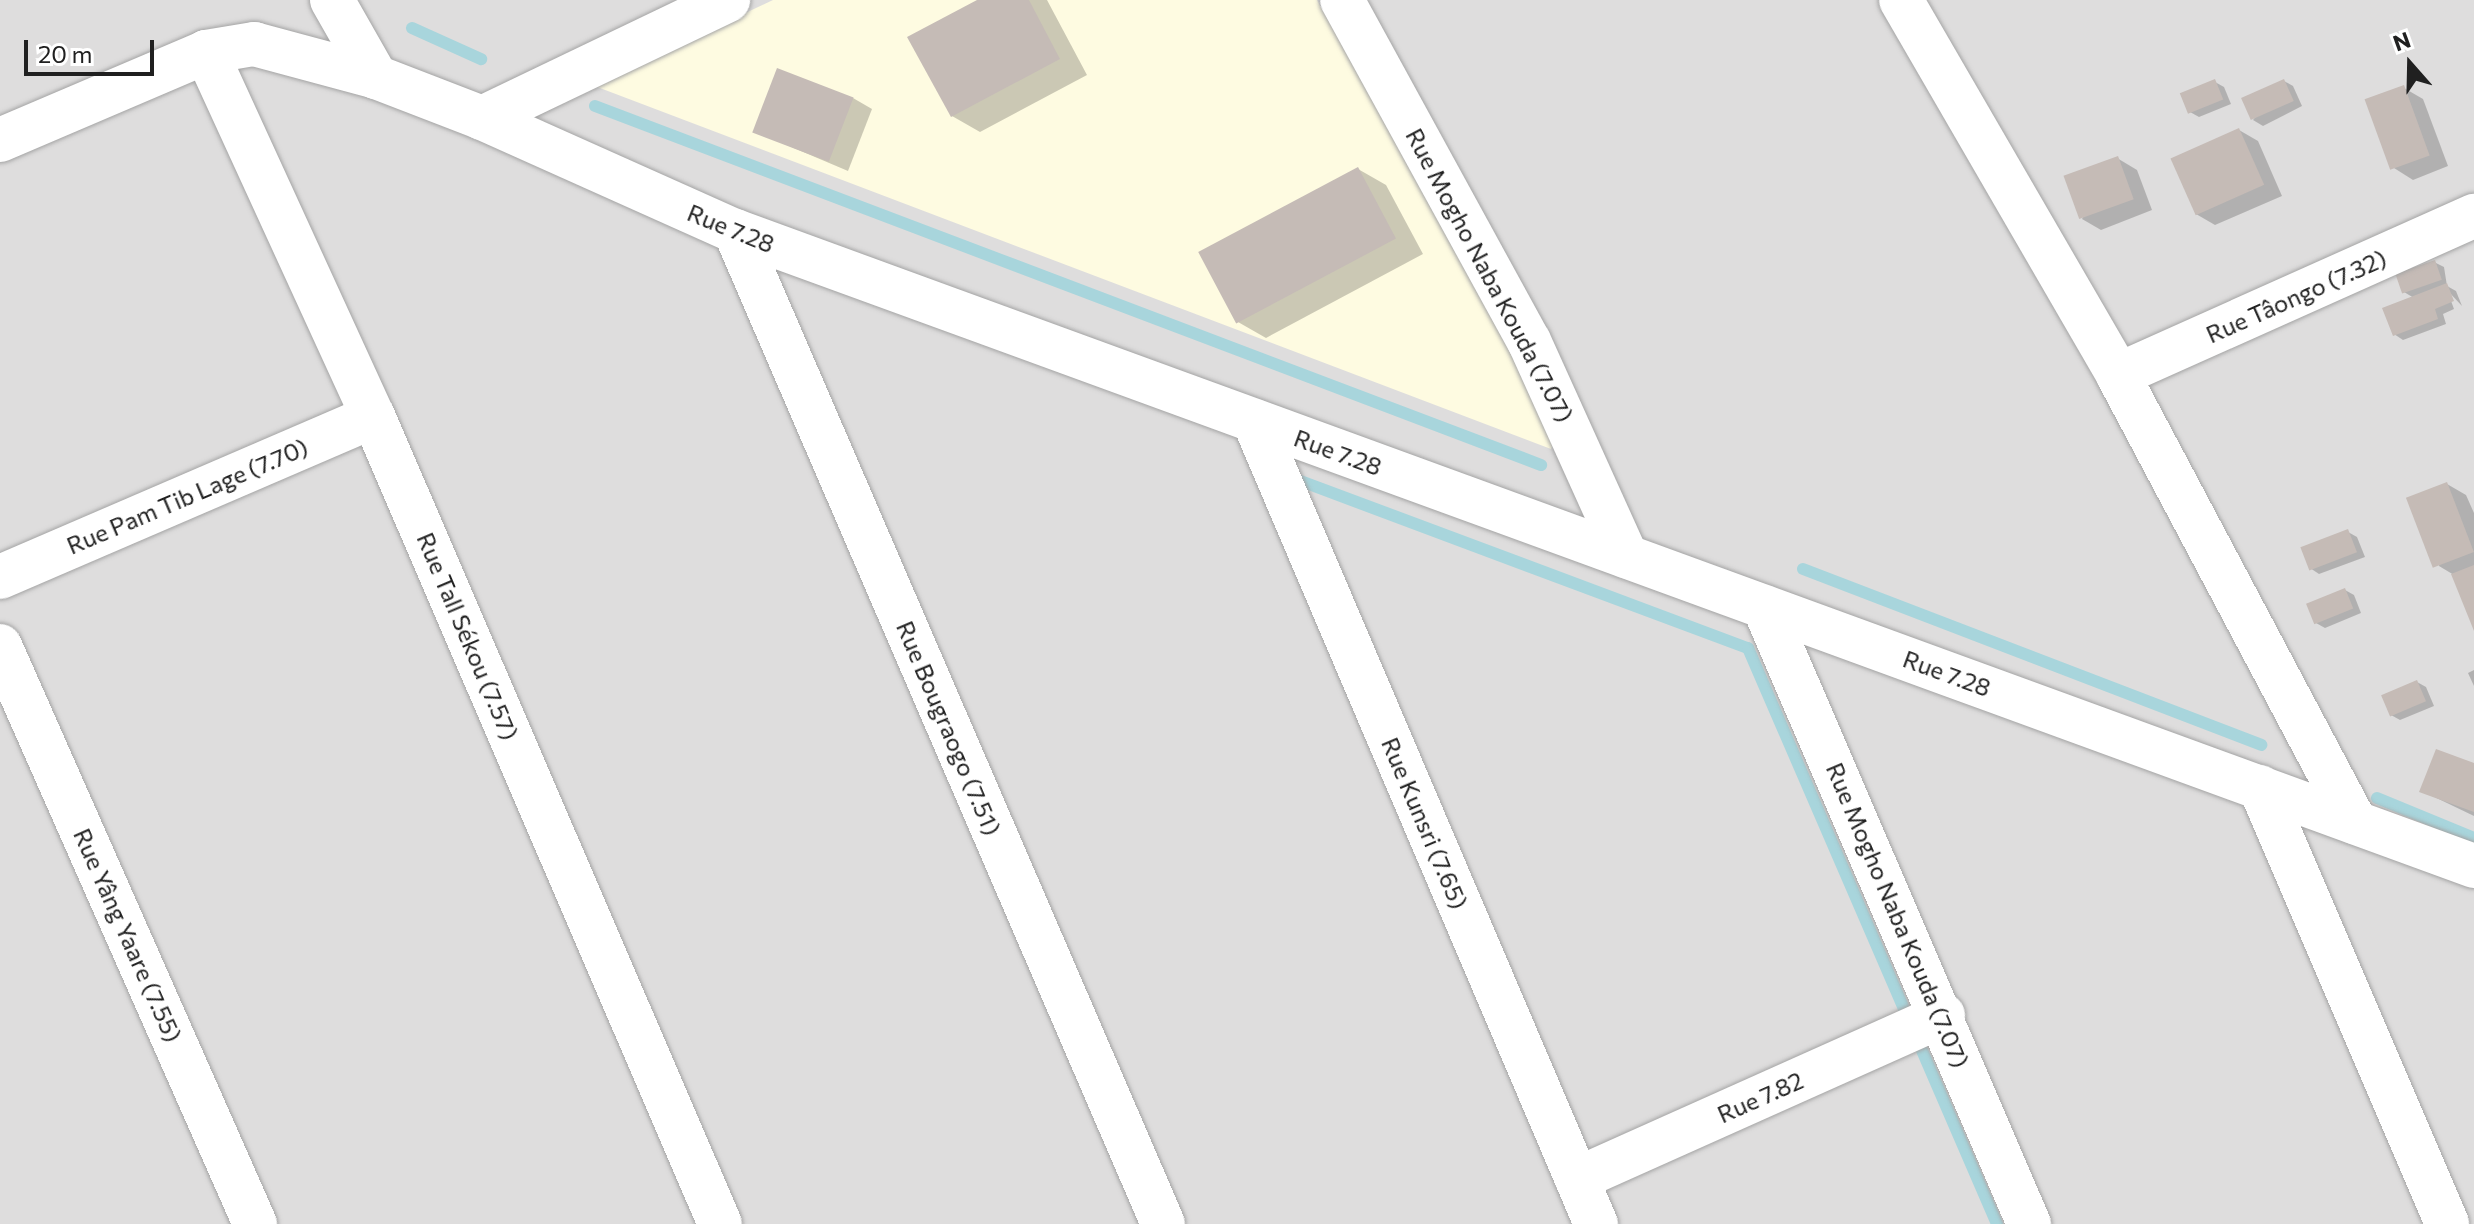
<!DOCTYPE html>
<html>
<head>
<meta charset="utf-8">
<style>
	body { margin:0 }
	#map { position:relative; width:2474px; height:1224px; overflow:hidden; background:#f0ece7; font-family:Commissioner,sans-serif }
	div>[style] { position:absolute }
	.residential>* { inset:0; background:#dedddd; transform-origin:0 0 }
	.education>* { inset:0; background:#fefbe1 }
	.shadow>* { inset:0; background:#0003 }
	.stream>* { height:12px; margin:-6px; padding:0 6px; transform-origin:6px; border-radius:6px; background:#a8d5dc }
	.building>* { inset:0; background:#c5bbb6; transform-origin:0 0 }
	.roads { filter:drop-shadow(0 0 2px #a4a4a4) drop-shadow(0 0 2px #a4a4a4) }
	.minor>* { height:44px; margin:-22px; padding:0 22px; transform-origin:22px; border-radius:22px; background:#fff }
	span { translate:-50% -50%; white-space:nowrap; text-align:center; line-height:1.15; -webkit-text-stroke:6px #fff; paint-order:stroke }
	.street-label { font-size:24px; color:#202020 }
	.north { position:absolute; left:2370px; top:24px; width:80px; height:80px; -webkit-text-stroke:6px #fff; paint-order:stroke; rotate:340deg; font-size:22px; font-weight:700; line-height:32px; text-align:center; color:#202020 }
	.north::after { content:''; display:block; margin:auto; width:28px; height:36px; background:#202020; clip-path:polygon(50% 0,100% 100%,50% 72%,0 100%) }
	.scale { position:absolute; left:24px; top:40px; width:130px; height:36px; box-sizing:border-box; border:4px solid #202020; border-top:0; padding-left:10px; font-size:24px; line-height:28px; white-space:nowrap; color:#202020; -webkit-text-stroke:6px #fff; paint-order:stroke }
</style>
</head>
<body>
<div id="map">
	<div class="residential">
		<div style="left:0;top:0;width:2474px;height:1224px"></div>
	</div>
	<div class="education">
		<div style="clip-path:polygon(773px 0,1317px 0,1558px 435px,1551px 449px,592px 85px)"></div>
	</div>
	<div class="shadow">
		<div style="clip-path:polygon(981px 0,1047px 0,1087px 75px,980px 132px,952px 116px)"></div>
		<div style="clip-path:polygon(2284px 81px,2293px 86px,2302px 106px,2263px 126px,2253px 120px)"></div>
		<div style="clip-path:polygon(2215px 82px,2224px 87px,2231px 104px,2199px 117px,2190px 112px)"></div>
		<div style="clip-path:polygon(2404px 88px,2423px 99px,2448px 166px,2413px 180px,2394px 168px)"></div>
		<div style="clip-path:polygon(853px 98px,872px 109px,848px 171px,754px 131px)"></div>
		<div style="clip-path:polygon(2239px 130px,2258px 141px,2282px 196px,2215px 225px,2196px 214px)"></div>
		<div style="clip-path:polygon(2117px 158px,2137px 170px,2152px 210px,2101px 230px,2082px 219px)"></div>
		<div style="clip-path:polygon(1358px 169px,1386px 185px,1423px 254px,1266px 338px,1238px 322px)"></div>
		<div style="clip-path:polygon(2434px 262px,2444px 267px,2447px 286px,2456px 291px,2462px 306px,2447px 290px,2454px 309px,2443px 314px,2446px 324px,2403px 340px,2394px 334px,2414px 298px,2404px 292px)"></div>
		<div style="clip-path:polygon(2447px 484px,2466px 495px,2474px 513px,2474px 626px,2454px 575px,2439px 566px)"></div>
		<div style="clip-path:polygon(2348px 532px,2357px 537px,2365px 557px,2319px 574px,2310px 568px)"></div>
		<div style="clip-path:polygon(2345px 590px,2354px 595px,2361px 613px,2325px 628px,2316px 623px)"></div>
		<div style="clip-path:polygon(2474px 670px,2474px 686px,2468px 673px)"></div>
		<div style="clip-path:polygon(2417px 682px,2426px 687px,2434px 706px,2400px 720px,2391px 715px)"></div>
		<div style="clip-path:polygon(2474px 765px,2474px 816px,2422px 791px)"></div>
	</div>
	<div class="stream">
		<div style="left:412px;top:28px;width:76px;rotate:24.2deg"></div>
		<div style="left:595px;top:106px;width:1012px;rotate:20.78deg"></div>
		<div style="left:1290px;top:477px;width:489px;rotate:20.5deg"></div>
		<div style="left:1748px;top:648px;width:628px;rotate:66.62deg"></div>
		<div style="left:1803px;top:569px;width:491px;rotate:21deg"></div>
		<div style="left:2377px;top:798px;width:105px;rotate:22.4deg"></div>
	</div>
	<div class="building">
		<div style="clip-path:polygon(977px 0,1029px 0,1060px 59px,951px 117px,907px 37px)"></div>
		<div style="left:777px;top:68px;width:82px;height:69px;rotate:21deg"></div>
		<div style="left:2215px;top:79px;width:22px;height:38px;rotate:68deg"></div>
		<div style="left:2284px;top:79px;width:24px;height:47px;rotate:66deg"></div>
		<div style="left:2404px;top:85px;width:75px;height:42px;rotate:70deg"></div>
		<div style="left:2239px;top:128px;width:62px;height:75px;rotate:66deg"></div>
		<div style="left:2118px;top:156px;width:46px;height:58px;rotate:70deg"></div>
		<div style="left:1358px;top:167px;width:81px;height:181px;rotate:62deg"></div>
		<div style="left:2435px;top:260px;width:21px;height:42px;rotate:71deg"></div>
		<div style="clip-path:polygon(2447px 283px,2454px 301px,2435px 309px,2438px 319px,2393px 336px,2382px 308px)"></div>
		<div style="left:2447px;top:482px;width:75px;height:44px;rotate:69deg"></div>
		<div style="left:2348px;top:529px;width:25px;height:51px;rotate:69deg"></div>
		<div style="clip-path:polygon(2474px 565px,2474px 631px,2451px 574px)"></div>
		<div style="left:2345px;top:588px;width:22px;height:42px;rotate:68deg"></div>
		<div style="left:2417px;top:680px;width:23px;height:39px;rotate:67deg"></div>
		<div style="clip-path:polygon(2436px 749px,2474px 763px,2474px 812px,2419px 792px)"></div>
	</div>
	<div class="roads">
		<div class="minor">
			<div style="left:332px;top:0;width:89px;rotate:60.3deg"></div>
			<div style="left:1342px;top:0;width:389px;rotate:61.3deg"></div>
			<div style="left:1529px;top:341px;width:236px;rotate:65.7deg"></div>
			<div style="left:1901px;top:0;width:433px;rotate:59.9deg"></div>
			<div style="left:2118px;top:375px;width:506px;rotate:62.07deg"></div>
			<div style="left:206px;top:52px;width:400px;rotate:65.4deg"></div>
			<div style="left:373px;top:416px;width:879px;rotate:66.76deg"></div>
			<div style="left:482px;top:118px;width:273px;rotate:-25.6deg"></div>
			<div style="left:0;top:140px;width:224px;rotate:-23.1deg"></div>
			<div style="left:206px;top:52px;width:49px;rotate:-9.5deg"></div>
			<div style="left:254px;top:44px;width:126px;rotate:15.1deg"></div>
			<div style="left:376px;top:77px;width:114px;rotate:21.1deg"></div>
			<div style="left:482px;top:118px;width:277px;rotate:24.1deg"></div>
			<div style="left:735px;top:231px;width:1851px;rotate:20.06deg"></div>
			<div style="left:735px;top:231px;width:1081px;rotate:66.68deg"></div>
			<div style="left:2118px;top:375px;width:390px;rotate:-24.1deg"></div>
			<div style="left:1254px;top:421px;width:873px;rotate:66.93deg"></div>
			<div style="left:0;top:577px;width:406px;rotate:-23.3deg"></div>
			<div style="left:1764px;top:607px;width:672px;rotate:66.76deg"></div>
			<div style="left:0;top:646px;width:632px;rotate:66.19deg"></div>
			<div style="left:2260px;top:787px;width:475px;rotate:66.8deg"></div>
			<div style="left:1577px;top:1179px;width:401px;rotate:-24.1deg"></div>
		</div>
	</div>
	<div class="street-label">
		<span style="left:731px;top:228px;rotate:22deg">Rue 7.28</span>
		<span style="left:1490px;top:275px;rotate:62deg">Rue Mogho Naba Kouda (7.07)</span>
		<span style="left:2296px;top:296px;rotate:-24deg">Rue Tâongo (7.32)</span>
		<span style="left:1338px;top:452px;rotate:20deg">Rue 7.28</span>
		<span style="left:187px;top:496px;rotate:-23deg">Rue Pam Tib Lage (7.70)</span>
		<span style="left:468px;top:636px;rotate:67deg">Rue Tall Sékou (7.57)</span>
		<span style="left:1947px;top:673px;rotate:20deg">Rue 7.28</span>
		<span style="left:949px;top:728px;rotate:67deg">Rue Bougraogo (7.51)</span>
		<span style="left:1425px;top:823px;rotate:67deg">Rue Kunsri (7.65)</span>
		<span style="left:1898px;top:915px;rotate:67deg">Rue Mogho Naba Kouda (7.07)</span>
		<span style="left:128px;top:935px;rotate:66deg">Rue Yâng Yaare (7.55)</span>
		<span style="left:1760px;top:1097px;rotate:-24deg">Rue 7.82</span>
	</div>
	<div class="north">N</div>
	<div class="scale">20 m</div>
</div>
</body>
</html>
